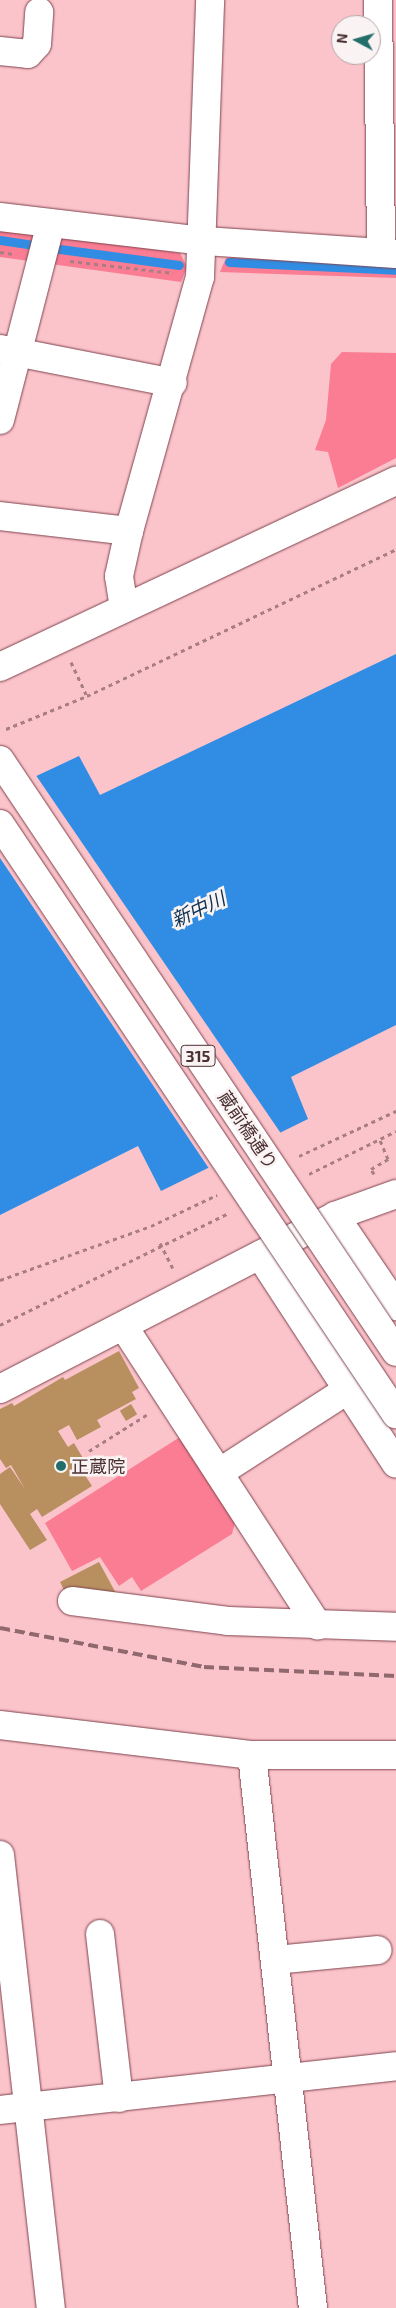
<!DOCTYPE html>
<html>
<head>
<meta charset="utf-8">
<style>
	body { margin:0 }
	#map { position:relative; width:396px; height:2308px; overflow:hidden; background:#fbc3ca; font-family:"Exo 2","Noto Sans JP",sans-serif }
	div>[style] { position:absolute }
	.green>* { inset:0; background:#fa7d93 }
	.water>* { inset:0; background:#318de3 }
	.pier>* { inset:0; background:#fbc3ca }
	.stream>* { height:9px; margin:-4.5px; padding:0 4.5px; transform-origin:4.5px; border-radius:4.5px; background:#318de3 }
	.building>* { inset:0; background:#b89060; transform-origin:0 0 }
	.path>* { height:3px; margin-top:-1.5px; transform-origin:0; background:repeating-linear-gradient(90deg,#a97e83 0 4px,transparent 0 8px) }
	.roads { filter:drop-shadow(0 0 1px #7f444e) drop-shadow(0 0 1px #7f444e) }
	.minor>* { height:28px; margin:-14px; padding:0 14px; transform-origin:14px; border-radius:14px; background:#fff }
	.rail>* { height:4px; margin-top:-2px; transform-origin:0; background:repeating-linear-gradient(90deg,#90696e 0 10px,transparent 0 15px) }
	.bridges { filter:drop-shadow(0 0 1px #7f444e) drop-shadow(0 0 1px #7f444e) }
	.major-bridge>* { height:28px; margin:-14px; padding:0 14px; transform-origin:14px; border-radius:14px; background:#fff }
	.dots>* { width:14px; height:14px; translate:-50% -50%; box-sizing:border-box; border:2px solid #faf3f3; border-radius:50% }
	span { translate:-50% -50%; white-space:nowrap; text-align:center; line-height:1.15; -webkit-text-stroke:5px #faf3f3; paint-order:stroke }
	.shield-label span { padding:1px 4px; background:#faf3f3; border:1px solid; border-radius:4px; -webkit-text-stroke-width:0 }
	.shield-label { font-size:16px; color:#4b3033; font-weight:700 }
	.street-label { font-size:18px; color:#4b3033 }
	.poi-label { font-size:18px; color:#4b3033 }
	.left { translate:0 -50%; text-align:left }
	.water-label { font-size:19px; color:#0b3052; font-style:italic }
	.north { position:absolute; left:331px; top:15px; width:50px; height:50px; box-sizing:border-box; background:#faf3f3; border:1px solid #b4a5a6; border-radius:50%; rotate:276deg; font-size:14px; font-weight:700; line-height:20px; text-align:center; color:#4b3033 }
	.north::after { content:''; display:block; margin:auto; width:18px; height:22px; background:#236e6a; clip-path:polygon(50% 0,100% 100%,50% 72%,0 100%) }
</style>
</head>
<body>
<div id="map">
	<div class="green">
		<div style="clip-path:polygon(0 229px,180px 253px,187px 267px,181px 282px,0 257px)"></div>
		<div style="clip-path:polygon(237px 256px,396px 266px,396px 278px,220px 272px,226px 258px)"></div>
		<div style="clip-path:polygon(342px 352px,396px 353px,396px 458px,338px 488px,328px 452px,315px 450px,326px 420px,331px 364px)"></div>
		<div style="clip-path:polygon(180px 1437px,236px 1519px,232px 1534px,141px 1591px,132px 1577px,119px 1586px,100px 1557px,72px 1571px,45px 1523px)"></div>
	</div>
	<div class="water">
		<div style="clip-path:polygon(396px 654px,396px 1025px,291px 1077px,308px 1119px,161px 1191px,138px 1146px,0 1215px,0 793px,79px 756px,100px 795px)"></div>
	</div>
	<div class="pier">
		<div style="clip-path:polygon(35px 774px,282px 1135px,210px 1170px,0 858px,0 791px)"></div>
	</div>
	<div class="stream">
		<div style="left:0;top:240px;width:40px;rotate:8.5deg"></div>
		<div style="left:52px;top:248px;width:128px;rotate:7.6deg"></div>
		<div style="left:229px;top:262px;width:167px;rotate:2.7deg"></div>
	</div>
	<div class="building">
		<div style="clip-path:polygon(119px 1351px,139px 1388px,132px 1392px,136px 1399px,97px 1420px,101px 1427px,77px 1440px,69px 1425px,58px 1431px,68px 1447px,74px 1443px,87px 1465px,81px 1469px,92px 1486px,42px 1517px,37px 1509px,30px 1514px,47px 1540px,30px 1550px,0 1504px,0 1474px,10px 1467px,25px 1489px,11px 1465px,6px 1468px,0 1459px,0 1409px,12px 1403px,14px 1406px,63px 1377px,65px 1380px)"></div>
		<div style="left:131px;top:1404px;width:12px;height:13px;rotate:59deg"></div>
		<div style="clip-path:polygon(99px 1562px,118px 1597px,64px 1590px,60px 1582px)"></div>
	</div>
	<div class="path">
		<div style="left:0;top:252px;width:14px;rotate:8deg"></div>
		<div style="left:70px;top:261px;width:104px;rotate:6.6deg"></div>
		<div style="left:71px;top:662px;width:38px;rotate:65deg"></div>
		<div style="left:6px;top:729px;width:87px;rotate:-22.2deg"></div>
		<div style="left:87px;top:696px;width:342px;rotate:-25.4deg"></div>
		<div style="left:299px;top:1156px;width:107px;rotate:-24.9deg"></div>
		<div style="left:309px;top:1174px;width:97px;rotate:-26.3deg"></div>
		<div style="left:374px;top:1174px;width:6px;rotate:-121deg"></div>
		<div style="left:371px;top:1169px;width:20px;rotate:-30deg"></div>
		<div style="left:388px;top:1159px;width:21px;rotate:-113deg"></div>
		<div style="left:160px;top:1243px;width:28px;rotate:63deg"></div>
		<div style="left:0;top:1280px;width:160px;rotate:-19.7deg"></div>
		<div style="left:151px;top:1226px;width:73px;rotate:-25.2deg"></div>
		<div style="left:0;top:1325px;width:255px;rotate:-26.1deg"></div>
		<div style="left:89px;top:1451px;width:70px;rotate:-32.1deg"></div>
	</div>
	<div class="roads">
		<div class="minor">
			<div style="left:378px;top:0;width:253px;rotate:89.3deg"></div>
			<div style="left:0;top:51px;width:28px;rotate:6deg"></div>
			<div style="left:28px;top:54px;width:13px;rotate:-48deg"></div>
			<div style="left:37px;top:44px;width:32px;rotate:-86deg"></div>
			<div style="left:0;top:217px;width:206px;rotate:6.7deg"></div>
			<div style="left:205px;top:241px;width:191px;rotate:3.9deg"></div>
			<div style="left:0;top:349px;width:176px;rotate:11.1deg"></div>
			<div style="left:0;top:420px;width:203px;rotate:-75.5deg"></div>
			<div style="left:0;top:516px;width:130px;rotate:6.6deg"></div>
			<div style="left:124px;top:608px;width:32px;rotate:-99deg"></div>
			<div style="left:119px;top:576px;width:46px;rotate:-77.5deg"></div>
			<div style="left:129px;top:531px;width:264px;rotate:-74.4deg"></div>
			<div style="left:200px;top:277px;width:277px;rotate:-87.9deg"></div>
			<div style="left:0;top:667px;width:438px;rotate:-25.2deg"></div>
			<div style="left:335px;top:1216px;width:109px;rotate:55.9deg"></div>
			<div style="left:260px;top:1255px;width:249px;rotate:56.9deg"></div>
			<div style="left:124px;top:1327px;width:356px;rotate:57deg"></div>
			<div style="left:0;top:1389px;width:377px;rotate:-27.3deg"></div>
			<div style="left:335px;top:1216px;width:65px;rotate:-19.8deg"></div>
			<div style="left:220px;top:1472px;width:151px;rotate:-32.8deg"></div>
			<div style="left:72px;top:1601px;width:157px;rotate:7.3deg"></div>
			<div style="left:228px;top:1621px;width:168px;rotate:2deg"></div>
			<div style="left:0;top:1725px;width:254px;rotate:6.8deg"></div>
			<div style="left:252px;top:1755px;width:144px"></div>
			<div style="left:252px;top:1755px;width:556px;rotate:83.71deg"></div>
			<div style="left:0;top:1855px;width:456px;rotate:83.6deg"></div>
			<div style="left:100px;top:1934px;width:165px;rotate:83.4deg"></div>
			<div style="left:275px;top:1960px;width:103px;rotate:-5.5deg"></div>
			<div style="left:0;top:2110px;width:398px;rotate:-6.3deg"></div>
		</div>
	</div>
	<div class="rail">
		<div style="left:0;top:1628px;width:208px;rotate:10.8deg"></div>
		<div style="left:204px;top:1667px;width:192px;rotate:2.7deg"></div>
	</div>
	<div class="bridges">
		<div class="major-bridge">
			<div style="left:0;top:760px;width:712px;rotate:56.22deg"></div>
			<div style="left:0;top:824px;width:711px;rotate:56.13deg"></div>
		</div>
	</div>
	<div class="dots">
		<div style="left:61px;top:1466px;background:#236e6a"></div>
	</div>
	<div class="shield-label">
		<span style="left:198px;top:1056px">315</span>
	</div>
	<div class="street-label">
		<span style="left:248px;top:1130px;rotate:56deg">蔵前橋通り</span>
	</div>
	<div class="poi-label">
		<span class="left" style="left:71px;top:1466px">正蔵院</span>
	</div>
	<div class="water-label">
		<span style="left:198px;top:909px;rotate:-25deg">新中川</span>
	</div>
	<div class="north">N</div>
</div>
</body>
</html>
